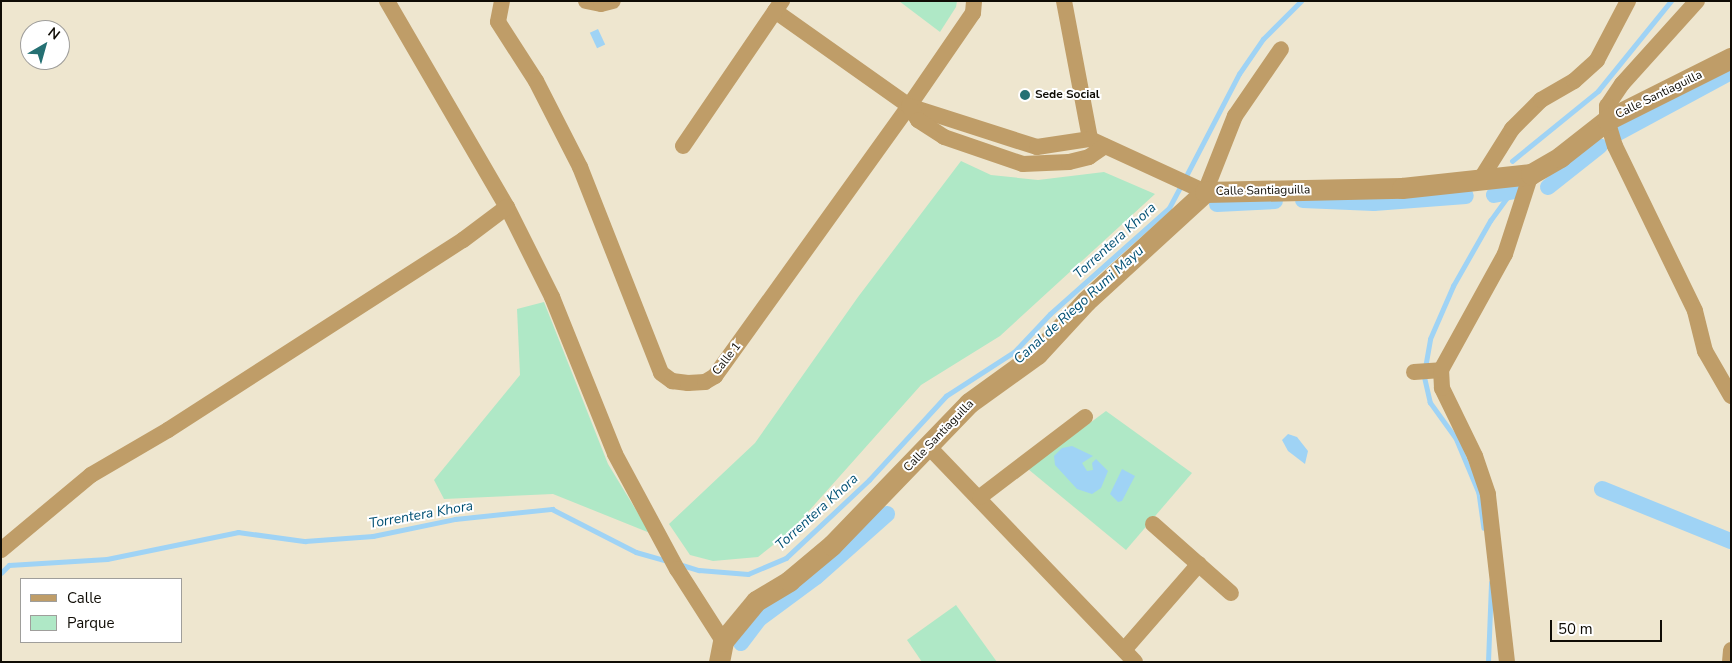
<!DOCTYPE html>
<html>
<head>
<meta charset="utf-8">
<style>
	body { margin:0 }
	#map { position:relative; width:1732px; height:663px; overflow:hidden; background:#eee6cf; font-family:"Nunito Sans",sans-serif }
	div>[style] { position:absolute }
	.green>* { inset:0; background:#afe8c6 }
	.water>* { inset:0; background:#9fd3f5; transform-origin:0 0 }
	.stream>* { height:4.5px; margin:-2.25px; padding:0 2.25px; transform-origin:2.25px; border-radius:2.25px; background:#9fd3f5 }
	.canal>* { height:16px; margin:-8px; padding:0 8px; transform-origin:8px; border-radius:8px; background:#9fd3f5 }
	.minor>* { height:16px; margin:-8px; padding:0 8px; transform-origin:8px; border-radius:8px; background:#bf9d68 }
	.tertiary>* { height:21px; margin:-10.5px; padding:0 10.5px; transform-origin:10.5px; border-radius:10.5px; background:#bf9d68 }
	.dots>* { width:14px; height:14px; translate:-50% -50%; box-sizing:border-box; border:2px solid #fff; border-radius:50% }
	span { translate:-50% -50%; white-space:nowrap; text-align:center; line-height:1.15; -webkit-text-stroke:4px #fff; paint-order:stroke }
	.poi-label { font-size:12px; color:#0f0c05; font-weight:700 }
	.left { translate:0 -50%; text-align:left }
	.street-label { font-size:12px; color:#0f0c05 }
	.water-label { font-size:14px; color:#005074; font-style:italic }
	.frame { position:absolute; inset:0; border:2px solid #0f0c05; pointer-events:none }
	.legend { position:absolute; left:20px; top:578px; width:162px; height:65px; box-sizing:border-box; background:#fff; border:1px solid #9f9e9b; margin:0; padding:6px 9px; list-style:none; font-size:15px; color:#0f0c05 }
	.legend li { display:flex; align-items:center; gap:10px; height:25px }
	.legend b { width:25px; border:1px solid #9f9e9b }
	.north { position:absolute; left:20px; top:20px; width:50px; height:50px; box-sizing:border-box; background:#fff; border:1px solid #9f9e9b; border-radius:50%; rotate:38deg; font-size:14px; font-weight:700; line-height:20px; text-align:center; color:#0f0c05 }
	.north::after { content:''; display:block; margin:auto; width:18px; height:22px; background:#257073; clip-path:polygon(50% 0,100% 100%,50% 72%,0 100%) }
	.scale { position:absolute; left:1550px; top:620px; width:112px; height:22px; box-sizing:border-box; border:2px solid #0f0c05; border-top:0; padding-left:6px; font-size:15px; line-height:18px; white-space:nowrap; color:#0f0c05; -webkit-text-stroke:4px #fff; paint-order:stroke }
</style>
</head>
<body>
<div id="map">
	<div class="green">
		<div style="clip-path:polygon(899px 1px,957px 1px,956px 7px,940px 32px)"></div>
		<div style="clip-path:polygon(961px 161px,991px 175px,1038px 180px,1104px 172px,1155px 194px,1000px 336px,921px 385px,791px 531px,758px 557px,713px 561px,690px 555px,669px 524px,755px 443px,858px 297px)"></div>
		<div style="clip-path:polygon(544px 302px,608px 464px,650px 533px,553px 494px,444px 499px,434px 480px,520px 375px,517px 309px)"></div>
		<div style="clip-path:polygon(1106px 411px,1192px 473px,1126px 550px,1028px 469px)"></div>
		<div style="clip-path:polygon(956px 605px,997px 662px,922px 662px,907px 640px)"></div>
	</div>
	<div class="water">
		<div style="left:598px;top:29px;width:17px;height:9px;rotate:65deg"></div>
		<div style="clip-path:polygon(1288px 434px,1297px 437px,1308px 451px,1305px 464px,1288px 451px,1282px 440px)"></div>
		<div style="clip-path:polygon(1072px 446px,1093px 456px,1082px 463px,1087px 471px,1093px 470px,1092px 463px,1096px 459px,1108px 471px,1101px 488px,1092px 494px,1077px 489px,1055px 465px,1054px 456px,1062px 448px)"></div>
		<div style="clip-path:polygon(1122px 469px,1135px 476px,1122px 501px,1118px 502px,1110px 494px)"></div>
	</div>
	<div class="stream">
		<div style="left:1512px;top:161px;width:111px;rotate:-39.1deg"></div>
		<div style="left:1598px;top:91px;width:116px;rotate:-51deg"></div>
		<div style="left:1185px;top:178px;width:117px;rotate:-62.6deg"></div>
		<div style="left:1239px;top:74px;width:42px;rotate:-55.6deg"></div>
		<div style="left:1263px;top:39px;width:54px;rotate:-45deg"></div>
		<div style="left:1425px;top:368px;width:29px;rotate:-80deg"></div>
		<div style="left:1430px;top:339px;width:58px;rotate:-66.5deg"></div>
		<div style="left:1453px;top:286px;width:75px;rotate:-60.4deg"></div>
		<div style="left:1490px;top:221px;width:37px;rotate:-54deg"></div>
		<div style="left:1424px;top:375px;width:28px;rotate:77deg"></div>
		<div style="left:1430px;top:402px;width:44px;rotate:54.2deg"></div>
		<div style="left:1456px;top:438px;width:60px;rotate:67.3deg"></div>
		<div style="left:1479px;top:493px;width:35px;rotate:82deg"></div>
		<div style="left:679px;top:564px;width:21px;rotate:17deg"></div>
		<div style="left:699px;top:570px;width:49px;rotate:4.7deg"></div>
		<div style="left:748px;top:574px;width:41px;rotate:-22.8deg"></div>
		<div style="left:786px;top:558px;width:114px;rotate:-43.2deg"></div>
		<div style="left:869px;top:480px;width:114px;rotate:-47.5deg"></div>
		<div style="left:946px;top:396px;width:81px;rotate:-32.9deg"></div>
		<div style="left:1014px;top:352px;width:52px;rotate:-46.5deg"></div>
		<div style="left:1050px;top:314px;width:159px;rotate:-41.7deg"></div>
		<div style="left:1169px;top:208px;width:26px;rotate:-62deg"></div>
		<div style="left:1px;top:573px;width:11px;rotate:-45deg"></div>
		<div style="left:9px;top:565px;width:98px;rotate:-3.5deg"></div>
		<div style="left:107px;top:559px;width:134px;rotate:-11.6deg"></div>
		<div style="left:238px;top:532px;width:68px;rotate:7.7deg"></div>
		<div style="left:305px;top:541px;width:68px;rotate:-4.2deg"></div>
		<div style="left:373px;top:536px;width:84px;rotate:-11.7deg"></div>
		<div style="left:455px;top:519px;width:98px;rotate:-5.9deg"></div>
		<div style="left:552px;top:509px;width:94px;rotate:27.1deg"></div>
		<div style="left:636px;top:552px;width:32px;rotate:16deg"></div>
		<div style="left:1488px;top:662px;width:79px;rotate:-87.8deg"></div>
	</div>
	<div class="canal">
		<div style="left:1618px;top:133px;width:128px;rotate:-28.4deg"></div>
		<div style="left:1548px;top:187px;width:66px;rotate:-38.3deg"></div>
		<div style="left:1494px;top:195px;width:32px;rotate:-11deg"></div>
		<div style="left:1303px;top:200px;width:71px;rotate:2.4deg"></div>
		<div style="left:1374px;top:203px;width:92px;rotate:-4.4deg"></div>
		<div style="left:1217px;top:204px;width:58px;rotate:-3deg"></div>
		<div style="left:1602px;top:489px;width:139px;rotate:22deg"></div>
		<div style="left:741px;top:643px;width:30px;rotate:-53deg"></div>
		<div style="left:759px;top:619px;width:71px;rotate:-36.4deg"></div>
		<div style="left:816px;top:577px;width:95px;rotate:-41.6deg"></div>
	</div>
	<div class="minor">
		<div style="left:387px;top:1px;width:238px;rotate:59.8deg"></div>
		<div style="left:507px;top:207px;width:101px;rotate:63.4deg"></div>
		<div style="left:552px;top:297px;width:169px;rotate:68.1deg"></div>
		<div style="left:615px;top:454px;width:131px;rotate:61.7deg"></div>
		<div style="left:677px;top:569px;width:85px;rotate:57.4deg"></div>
		<div style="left:502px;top:1px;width:21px;rotate:101deg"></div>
		<div style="left:498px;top:22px;width:70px;rotate:57.2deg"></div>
		<div style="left:536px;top:81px;width:97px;rotate:62.9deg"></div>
		<div style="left:580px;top:167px;width:221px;rotate:68.5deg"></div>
		<div style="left:661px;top:373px;width:14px;rotate:36deg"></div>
		<div style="left:672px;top:381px;width:16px;rotate:7deg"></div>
		<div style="left:688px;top:383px;width:17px;rotate:-3deg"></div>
		<div style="left:705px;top:382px;width:12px;rotate:-31deg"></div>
		<div style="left:715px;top:376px;width:332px;rotate:-54.3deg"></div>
		<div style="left:909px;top:106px;width:113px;rotate:-55.5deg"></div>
		<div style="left:973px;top:13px;width:12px;rotate:-85deg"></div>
		<div style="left:586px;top:1px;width:15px;rotate:11deg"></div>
		<div style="left:601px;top:4px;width:12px;rotate:-14deg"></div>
		<div style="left:1064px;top:1px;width:140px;rotate:79.3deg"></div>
		<div style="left:1697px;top:1px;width:112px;rotate:132.1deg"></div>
		<div style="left:1622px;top:84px;width:27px;rotate:124deg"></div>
		<div style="left:1607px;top:106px;width:14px;rotate:90deg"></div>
		<div style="left:1607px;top:120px;width:27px;rotate:73deg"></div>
		<div style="left:1615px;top:146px;width:183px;rotate:64.1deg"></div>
		<div style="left:1695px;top:311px;width:41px;rotate:76deg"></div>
		<div style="left:1705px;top:351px;width:52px;rotate:60deg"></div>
		<div style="left:775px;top:11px;width:164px;rotate:35.3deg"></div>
		<div style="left:909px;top:106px;width:134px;rotate:17.8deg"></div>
		<div style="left:1037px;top:147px;width:54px;rotate:-8.6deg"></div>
		<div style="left:1090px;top:139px;width:127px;rotate:24.7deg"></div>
		<div style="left:1205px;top:192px;width:82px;rotate:-68.5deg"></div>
		<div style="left:1235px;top:116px;width:81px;rotate:-55.5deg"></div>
		<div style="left:909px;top:106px;width:17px;rotate:57deg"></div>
		<div style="left:918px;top:120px;width:31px;rotate:33deg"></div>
		<div style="left:944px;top:137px;width:83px;rotate:18.9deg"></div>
		<div style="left:1023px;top:164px;width:46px;rotate:-2.5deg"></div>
		<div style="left:1069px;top:162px;width:21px;rotate:-14deg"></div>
		<div style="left:1089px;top:157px;width:19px;rotate:-35deg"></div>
		<div style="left:683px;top:146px;width:176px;rotate:-55.7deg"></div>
		<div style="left:1480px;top:180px;width:60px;rotate:-57.9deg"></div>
		<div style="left:1512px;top:129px;width:41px;rotate:-45deg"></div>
		<div style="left:1541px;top:100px;width:38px;rotate:-30deg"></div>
		<div style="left:1574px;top:81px;width:31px;rotate:-42deg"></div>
		<div style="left:1597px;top:60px;width:67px;rotate:-62.3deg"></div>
		<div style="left:1414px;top:372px;width:27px;rotate:-4deg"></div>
		<div style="left:928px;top:446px;width:299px;rotate:46.2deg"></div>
		<div style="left:980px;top:497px;width:132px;rotate:-37.3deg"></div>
		<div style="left:1153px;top:524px;width:104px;rotate:41.5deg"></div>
		<div style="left:1px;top:550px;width:117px;rotate:-39.8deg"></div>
		<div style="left:91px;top:475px;width:89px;rotate:-30.3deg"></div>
		<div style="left:168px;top:430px;width:351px;rotate:-32.8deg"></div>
		<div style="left:463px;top:240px;width:55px;rotate:-36.9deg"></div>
		<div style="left:1124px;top:650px;width:114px;rotate:-48.9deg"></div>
		<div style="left:1507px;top:662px;width:169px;rotate:-96.5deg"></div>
		<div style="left:1488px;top:494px;width:40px;rotate:-108.9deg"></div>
		<div style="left:1475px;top:456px;width:76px;rotate:-115.9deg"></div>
		<div style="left:1442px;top:388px;width:18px;rotate:-93deg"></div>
		<div style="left:1441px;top:370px;width:132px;rotate:-61.1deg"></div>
		<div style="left:1505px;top:254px;width:84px;rotate:-72deg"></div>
		<div style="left:1730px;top:662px;width:12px;rotate:-85deg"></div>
	</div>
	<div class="tertiary">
		<div style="left:719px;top:662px;width:21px;rotate:-79deg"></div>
		<div style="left:723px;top:641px;width:52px;rotate:-50.5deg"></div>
		<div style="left:756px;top:601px;width:39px;rotate:-31deg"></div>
		<div style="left:789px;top:581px;width:56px;rotate:-39.9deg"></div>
		<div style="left:832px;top:545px;width:197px;rotate:-46deg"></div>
		<div style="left:969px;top:403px;width:84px;rotate:-35.8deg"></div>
		<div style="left:1037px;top:354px;width:72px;rotate:-47.2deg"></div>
		<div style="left:1086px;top:301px;width:161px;rotate:-42.5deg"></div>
		<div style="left:1205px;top:192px;width:197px;rotate:-1.2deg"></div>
		<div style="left:1402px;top:188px;width:130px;rotate:-6.2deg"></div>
		<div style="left:1531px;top:174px;width:34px;rotate:-30deg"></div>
		<div style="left:1560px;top:157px;width:60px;rotate:-38.2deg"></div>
		<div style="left:1607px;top:120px;width:139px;rotate:-26.6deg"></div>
	</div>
	<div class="dots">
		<div style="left:1025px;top:95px;background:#257073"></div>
	</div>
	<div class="poi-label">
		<span class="left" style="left:1035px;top:95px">Sede Social</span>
	</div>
	<div class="street-label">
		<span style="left:1659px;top:95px;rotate:-26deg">Calle Santiaguilla</span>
		<span style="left:1263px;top:191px;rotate:-1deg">Calle Santiaguilla</span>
		<span style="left:727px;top:359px;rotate:-52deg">Calle 1</span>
		<span style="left:939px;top:436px;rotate:-46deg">Calle Santiaguilla</span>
	</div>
	<div class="water-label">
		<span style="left:1115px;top:241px;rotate:-42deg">Torrentera Khora</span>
		<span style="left:1079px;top:305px;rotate:-42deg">Canal de Riego Rumi Mayu</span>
		<span style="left:817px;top:512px;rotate:-42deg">Torrentera Khora</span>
		<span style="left:421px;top:515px;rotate:-10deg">Torrentera Khora</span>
	</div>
	<div class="frame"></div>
	<ul class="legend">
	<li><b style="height:6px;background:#bf9d68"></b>Calle</li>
	<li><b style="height:14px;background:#afe8c6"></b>Parque</li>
	</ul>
	<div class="north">N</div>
	<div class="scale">50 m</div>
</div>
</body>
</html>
